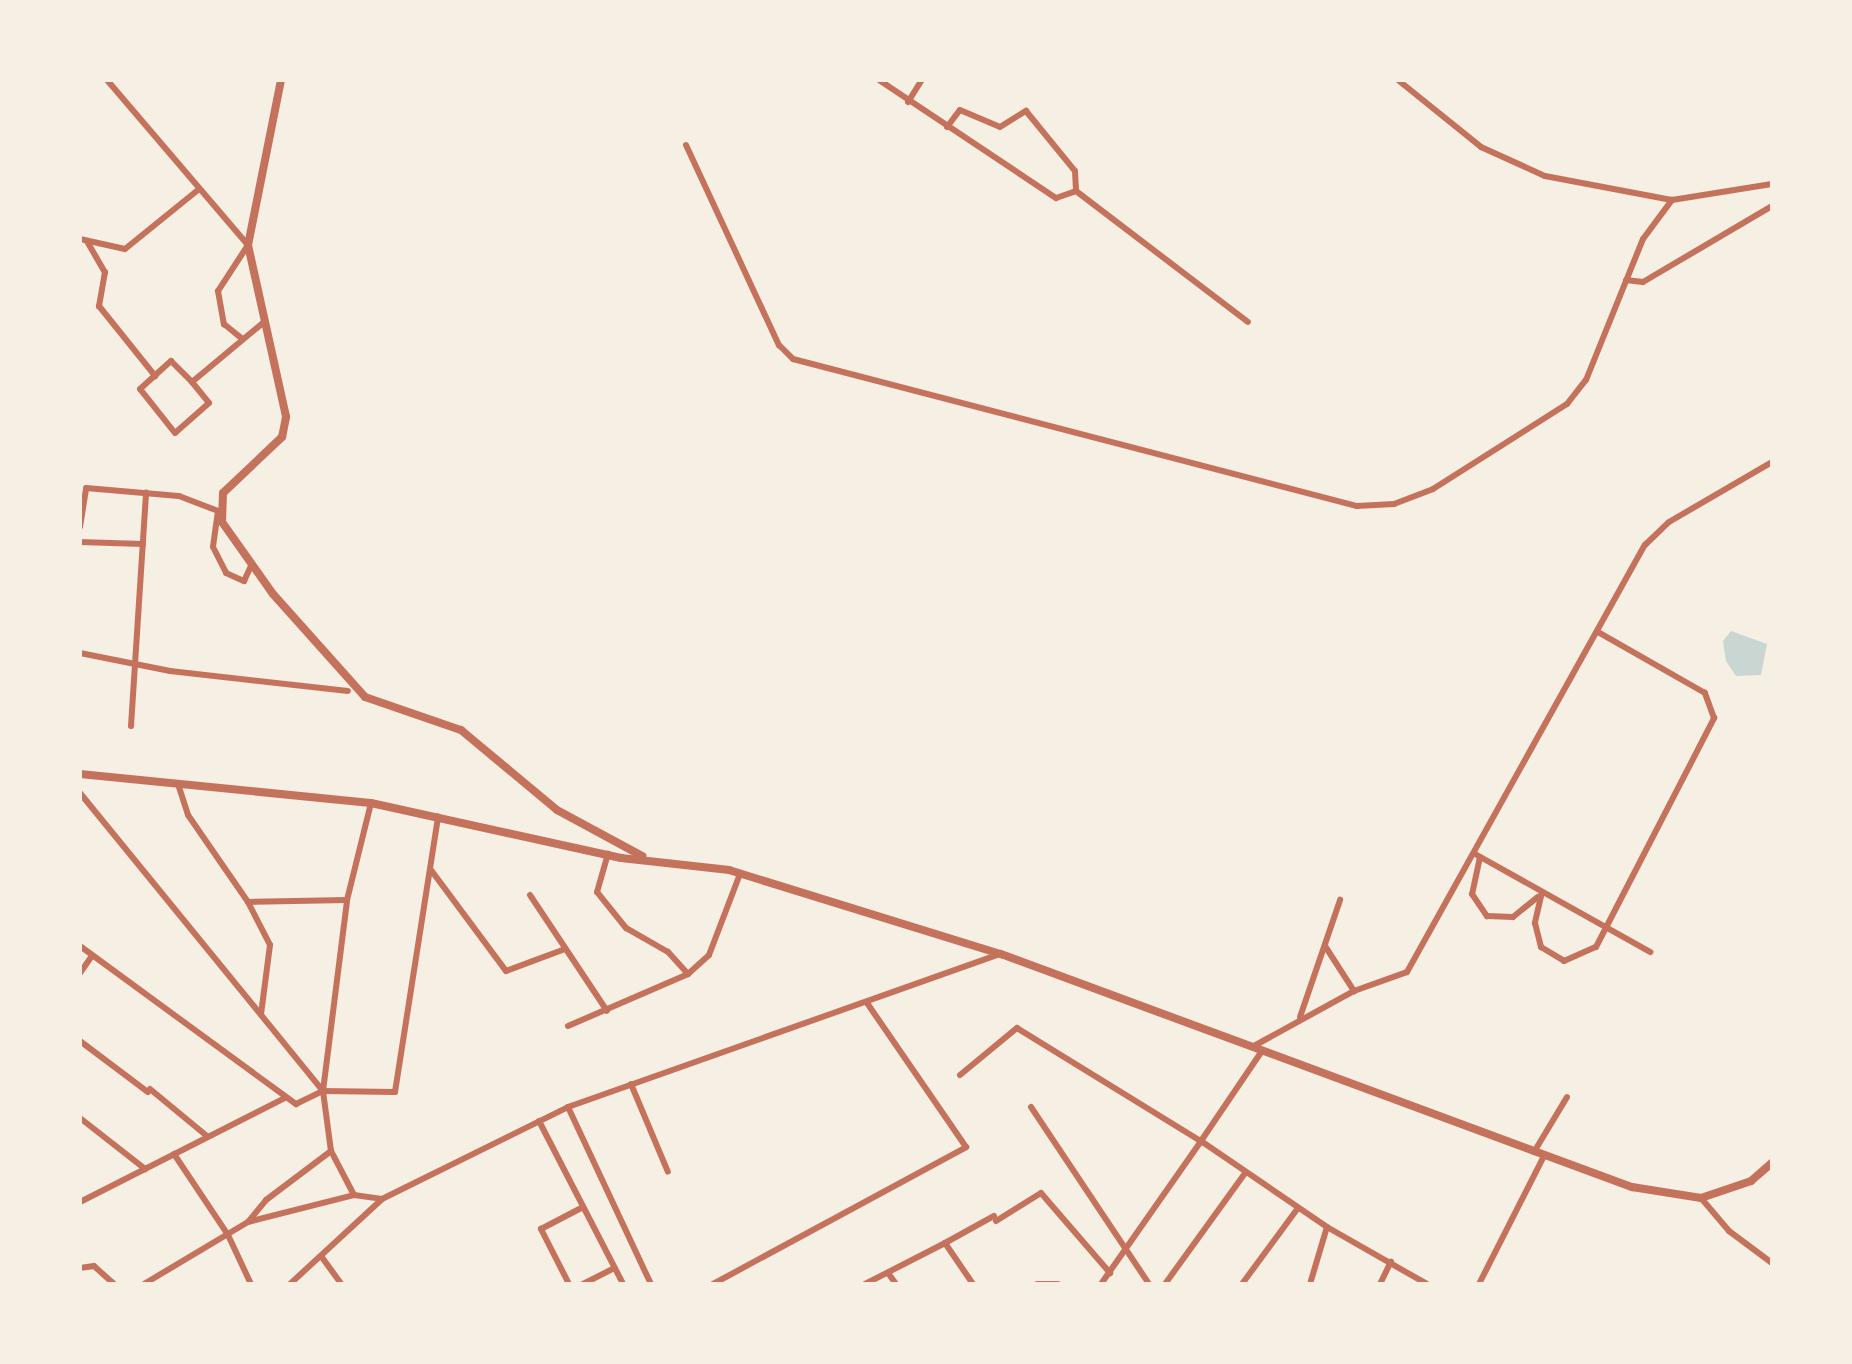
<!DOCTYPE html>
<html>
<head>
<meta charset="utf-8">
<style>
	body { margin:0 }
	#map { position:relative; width:1852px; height:1364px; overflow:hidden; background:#f6efe4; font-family:"Public Sans",sans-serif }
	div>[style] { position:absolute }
	.water>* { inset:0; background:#c9d6d2 }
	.minor>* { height:6px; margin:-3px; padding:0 3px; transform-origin:3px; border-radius:3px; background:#c5725c }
	.tertiary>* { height:8px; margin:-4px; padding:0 4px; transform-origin:4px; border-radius:4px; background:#c5725c }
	span { translate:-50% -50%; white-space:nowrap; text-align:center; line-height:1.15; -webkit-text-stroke:9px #f6efe4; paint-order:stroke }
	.frame { position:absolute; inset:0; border:82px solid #f6efe4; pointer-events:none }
</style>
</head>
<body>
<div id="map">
	<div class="water">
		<div style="clip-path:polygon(1731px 631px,1767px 644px,1761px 675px,1736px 676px,1726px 661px,1723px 641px)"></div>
	</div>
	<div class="minor">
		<div style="left:107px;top:80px;width:217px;rotate:49.5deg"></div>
		<div style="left:248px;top:245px;width:55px;rotate:123.1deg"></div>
		<div style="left:218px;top:291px;width:34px;rotate:80deg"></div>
		<div style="left:224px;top:324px;width:22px;rotate:39deg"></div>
		<div style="left:879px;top:80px;width:213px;rotate:33.7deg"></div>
		<div style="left:1056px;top:198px;width:21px;rotate:-19deg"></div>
		<div style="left:1076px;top:191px;width:216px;rotate:37.3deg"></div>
		<div style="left:1398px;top:80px;width:107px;rotate:38.9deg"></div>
		<div style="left:1481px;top:147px;width:70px;rotate:24.4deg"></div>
		<div style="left:1545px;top:176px;width:129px;rotate:10.7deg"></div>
		<div style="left:1672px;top:200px;width:101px;rotate:-9.1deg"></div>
		<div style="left:908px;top:102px;width:26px;rotate:-58deg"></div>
		<div style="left:947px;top:127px;width:21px;rotate:-53deg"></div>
		<div style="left:960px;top:110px;width:43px;rotate:23deg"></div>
		<div style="left:1000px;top:127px;width:31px;rotate:-32deg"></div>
		<div style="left:1026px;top:111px;width:77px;rotate:50.8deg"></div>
		<div style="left:1075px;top:171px;width:20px;rotate:87deg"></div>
		<div style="left:686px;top:145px;width:221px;rotate:65.1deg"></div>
		<div style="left:779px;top:345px;width:20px;rotate:45deg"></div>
		<div style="left:793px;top:359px;width:583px;rotate:14.61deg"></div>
		<div style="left:1357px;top:506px;width:37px;rotate:-3deg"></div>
		<div style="left:1394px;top:504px;width:42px;rotate:-21deg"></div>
		<div style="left:1433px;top:489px;width:159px;rotate:-32.4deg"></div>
		<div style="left:1567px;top:404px;width:31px;rotate:-52deg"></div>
		<div style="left:1586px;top:380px;width:152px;rotate:-68deg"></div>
		<div style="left:1643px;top:239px;width:49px;rotate:-53.4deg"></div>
		<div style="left:80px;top:239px;width:46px;rotate:12.5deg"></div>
		<div style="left:125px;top:249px;width:95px;rotate:-39deg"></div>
		<div style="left:88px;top:243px;width:34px;rotate:60deg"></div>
		<div style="left:105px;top:272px;width:35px;rotate:100deg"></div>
		<div style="left:99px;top:306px;width:90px;rotate:51.3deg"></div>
		<div style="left:1626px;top:280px;width:17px;rotate:7deg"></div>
		<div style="left:1643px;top:282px;width:150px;rotate:-30.5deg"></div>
		<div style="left:192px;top:382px;width:27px;rotate:51deg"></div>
		<div style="left:209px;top:403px;width:45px;rotate:138.6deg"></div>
		<div style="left:175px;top:433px;width:56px;rotate:-128.5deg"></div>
		<div style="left:140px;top:389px;width:42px;rotate:-42.1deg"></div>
		<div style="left:171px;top:361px;width:30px;rotate:45deg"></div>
		<div style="left:192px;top:382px;width:94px;rotate:-39.8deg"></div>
		<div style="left:80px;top:527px;width:39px;rotate:-81deg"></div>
		<div style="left:86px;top:488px;width:93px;rotate:4.9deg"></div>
		<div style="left:179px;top:496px;width:42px;rotate:21deg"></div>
		<div style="left:218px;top:511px;width:36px;rotate:98deg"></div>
		<div style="left:213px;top:547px;width:29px;rotate:63deg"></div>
		<div style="left:226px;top:573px;width:20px;rotate:24deg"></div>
		<div style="left:244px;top:581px;width:19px;rotate:-65deg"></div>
		<div style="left:80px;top:542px;width:63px;rotate:1.8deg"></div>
		<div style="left:80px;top:653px;width:92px;rotate:11.3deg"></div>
		<div style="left:170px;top:671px;width:179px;rotate:6.4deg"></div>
		<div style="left:131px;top:726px;width:234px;rotate:-86.3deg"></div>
		<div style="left:178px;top:784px;width:33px;rotate:72deg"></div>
		<div style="left:188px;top:815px;width:106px;rotate:55.4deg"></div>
		<div style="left:248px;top:902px;width:99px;rotate:-1.2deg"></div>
		<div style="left:80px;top:793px;width:383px;rotate:50.8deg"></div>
		<div style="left:1475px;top:854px;width:201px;rotate:29.2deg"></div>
		<div style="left:1480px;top:857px;width:38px;rotate:102deg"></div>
		<div style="left:1472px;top:894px;width:27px;rotate:56deg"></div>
		<div style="left:1487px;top:916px;width:26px;rotate:2deg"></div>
		<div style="left:1513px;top:917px;width:32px;rotate:-39deg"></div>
		<div style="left:431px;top:870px;width:126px;rotate:53.4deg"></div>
		<div style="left:506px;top:971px;width:63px;rotate:-20.4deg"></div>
		<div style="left:1542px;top:892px;width:32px;rotate:103deg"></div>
		<div style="left:1535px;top:923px;width:25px;rotate:76deg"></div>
		<div style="left:1541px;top:947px;width:27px;rotate:31deg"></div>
		<div style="left:1564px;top:961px;width:35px;rotate:-24deg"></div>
		<div style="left:1596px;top:947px;width:258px;rotate:-62.7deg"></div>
		<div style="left:1714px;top:718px;width:27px;rotate:-110deg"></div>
		<div style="left:1705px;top:693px;width:123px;rotate:-150.3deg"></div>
		<div style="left:530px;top:895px;width:139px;rotate:56.4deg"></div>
		<div style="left:248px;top:902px;width:48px;rotate:62.9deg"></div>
		<div style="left:270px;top:945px;width:70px;rotate:97.4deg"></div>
		<div style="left:80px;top:946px;width:268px;rotate:36.2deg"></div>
		<div style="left:296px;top:1104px;width:30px;rotate:-26deg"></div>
		<div style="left:323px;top:1091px;width:72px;rotate:0.8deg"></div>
		<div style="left:395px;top:1092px;width:279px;rotate:-81.1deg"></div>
		<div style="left:1325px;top:946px;width:54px;rotate:57.2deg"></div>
		<div style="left:80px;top:973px;width:21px;rotate:-55deg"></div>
		<div style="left:688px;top:974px;width:28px;rotate:-42deg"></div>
		<div style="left:709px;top:955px;width:87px;rotate:-69.1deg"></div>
		<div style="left:1300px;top:1017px;width:124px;rotate:-71.1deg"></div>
		<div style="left:568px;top:1026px;width:131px;rotate:-23.4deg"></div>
		<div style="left:688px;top:974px;width:30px;rotate:-132deg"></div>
		<div style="left:668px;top:952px;width:48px;rotate:-150.3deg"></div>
		<div style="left:626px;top:928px;width:46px;rotate:-128.9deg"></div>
		<div style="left:597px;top:892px;width:40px;rotate:-74deg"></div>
		<div style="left:80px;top:1041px;width:85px;rotate:36.9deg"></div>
		<div style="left:1252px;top:1047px;width:116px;rotate:-28.8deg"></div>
		<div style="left:1354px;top:991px;width:56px;rotate:-19.7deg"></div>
		<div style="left:1407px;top:972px;width:489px;rotate:-60.9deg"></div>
		<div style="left:1645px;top:545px;width:33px;rotate:-44deg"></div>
		<div style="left:1669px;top:522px;width:119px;rotate:-30.2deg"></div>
		<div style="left:960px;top:1075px;width:74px;rotate:-39.5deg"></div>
		<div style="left:1017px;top:1028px;width:216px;rotate:31.6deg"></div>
		<div style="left:1201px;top:1141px;width:109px;rotate:-55.9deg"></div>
		<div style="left:631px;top:1084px;width:95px;rotate:67.2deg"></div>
		<div style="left:150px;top:1089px;width:75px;rotate:39.6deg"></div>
		<div style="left:568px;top:1107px;width:195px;rotate:64.9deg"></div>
		<div style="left:1031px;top:1107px;width:213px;rotate:56.3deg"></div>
		<div style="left:80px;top:1118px;width:83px;rotate:38.1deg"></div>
		<div style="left:539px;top:1121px;width:183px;rotate:62.7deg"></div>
		<div style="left:1534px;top:1152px;width:64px;rotate:-59deg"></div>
		<div style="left:174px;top:1154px;width:97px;rotate:56.3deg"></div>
		<div style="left:228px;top:1235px;width:54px;rotate:64.9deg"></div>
		<div style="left:354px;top:1195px;width:50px;rotate:-117.6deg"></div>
		<div style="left:331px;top:1151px;width:61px;rotate:-97.6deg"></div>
		<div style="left:323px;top:1091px;width:193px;rotate:-82.8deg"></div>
		<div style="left:347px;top:900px;width:100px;rotate:-76.1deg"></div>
		<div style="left:1701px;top:1198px;width:43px;rotate:49.7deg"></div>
		<div style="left:1729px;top:1231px;width:54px;rotate:36.7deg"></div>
		<div style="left:80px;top:1202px;width:230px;rotate:-26.9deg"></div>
		<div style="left:249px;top:1221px;width:27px;rotate:-51deg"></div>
		<div style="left:266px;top:1200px;width:81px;rotate:-37deg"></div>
		<div style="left:996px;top:1221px;width:53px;rotate:-31.9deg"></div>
		<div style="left:1041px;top:1193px;width:106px;rotate:49.2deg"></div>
		<div style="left:945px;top:1243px;width:56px;rotate:-28.9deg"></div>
		<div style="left:321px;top:1256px;width:34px;rotate:54deg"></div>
		<div style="left:80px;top:1268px;width:14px;rotate:-8deg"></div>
		<div style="left:94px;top:1266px;width:27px;rotate:42deg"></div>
		<div style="left:888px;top:1273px;width:14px;rotate:54deg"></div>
		<div style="left:144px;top:1284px;width:121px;rotate:-30.8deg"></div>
		<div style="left:248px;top:1222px;width:109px;rotate:-14.3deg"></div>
		<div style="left:354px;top:1195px;width:28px;rotate:8deg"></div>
		<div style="left:290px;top:1284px;width:125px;rotate:-42.7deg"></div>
		<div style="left:382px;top:1199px;width:208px;rotate:-26.3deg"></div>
		<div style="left:568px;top:1107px;width:457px;rotate:-19.5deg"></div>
		<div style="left:569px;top:1284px;width:62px;rotate:-117deg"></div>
		<div style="left:541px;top:1229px;width:47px;rotate:-27.6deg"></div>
		<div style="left:583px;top:1284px;width:35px;rotate:-27deg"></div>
		<div style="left:713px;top:1284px;width:288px;rotate:-28.4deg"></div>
		<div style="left:966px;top:1147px;width:175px;rotate:-124.5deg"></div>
		<div style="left:865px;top:1284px;width:90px;rotate:-27.1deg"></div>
		<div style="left:945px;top:1243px;width:50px;rotate:55.7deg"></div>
		<div style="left:1037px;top:1284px;width:21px"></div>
		<div style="left:1101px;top:1284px;width:174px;rotate:-55deg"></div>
		<div style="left:1201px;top:1141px;width:153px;rotate:34.3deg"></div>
		<div style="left:1327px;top:1227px;width:115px;rotate:29.7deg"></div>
		<div style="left:1165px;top:1284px;width:137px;rotate:-54.2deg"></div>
		<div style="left:1242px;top:1284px;width:94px;rotate:-53.6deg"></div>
		<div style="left:1310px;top:1284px;width:59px;rotate:-73.4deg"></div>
		<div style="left:1380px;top:1284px;width:25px;rotate:-64deg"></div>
		<div style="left:1479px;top:1284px;width:144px;rotate:-63.1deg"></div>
	</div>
	<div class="tertiary">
		<div style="left:281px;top:80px;width:168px;rotate:101.3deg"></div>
		<div style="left:248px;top:245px;width:176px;rotate:77.5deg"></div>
		<div style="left:286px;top:417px;width:20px;rotate:101deg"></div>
		<div style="left:282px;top:437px;width:81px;rotate:136.5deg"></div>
		<div style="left:223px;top:493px;width:29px;rotate:92deg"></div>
		<div style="left:222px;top:522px;width:88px;rotate:54.7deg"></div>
		<div style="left:273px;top:594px;width:138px;rotate:48.2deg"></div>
		<div style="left:365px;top:697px;width:102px;rotate:19deg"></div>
		<div style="left:461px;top:730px;width:125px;rotate:39.8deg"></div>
		<div style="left:557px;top:810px;width:97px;rotate:28.4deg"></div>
		<div style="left:80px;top:774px;width:292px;rotate:5.7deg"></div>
		<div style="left:371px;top:803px;width:256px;rotate:12.4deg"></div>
		<div style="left:621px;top:858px;width:109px;rotate:6.3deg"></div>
		<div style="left:729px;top:870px;width:285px;rotate:17.2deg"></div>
		<div style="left:1001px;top:954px;width:673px;rotate:20.27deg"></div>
		<div style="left:1632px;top:1187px;width:70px;rotate:9.1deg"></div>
		<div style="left:1701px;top:1198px;width:53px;rotate:-18.8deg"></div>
		<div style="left:1751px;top:1181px;width:28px;rotate:-41deg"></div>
	</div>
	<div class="frame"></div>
</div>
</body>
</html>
